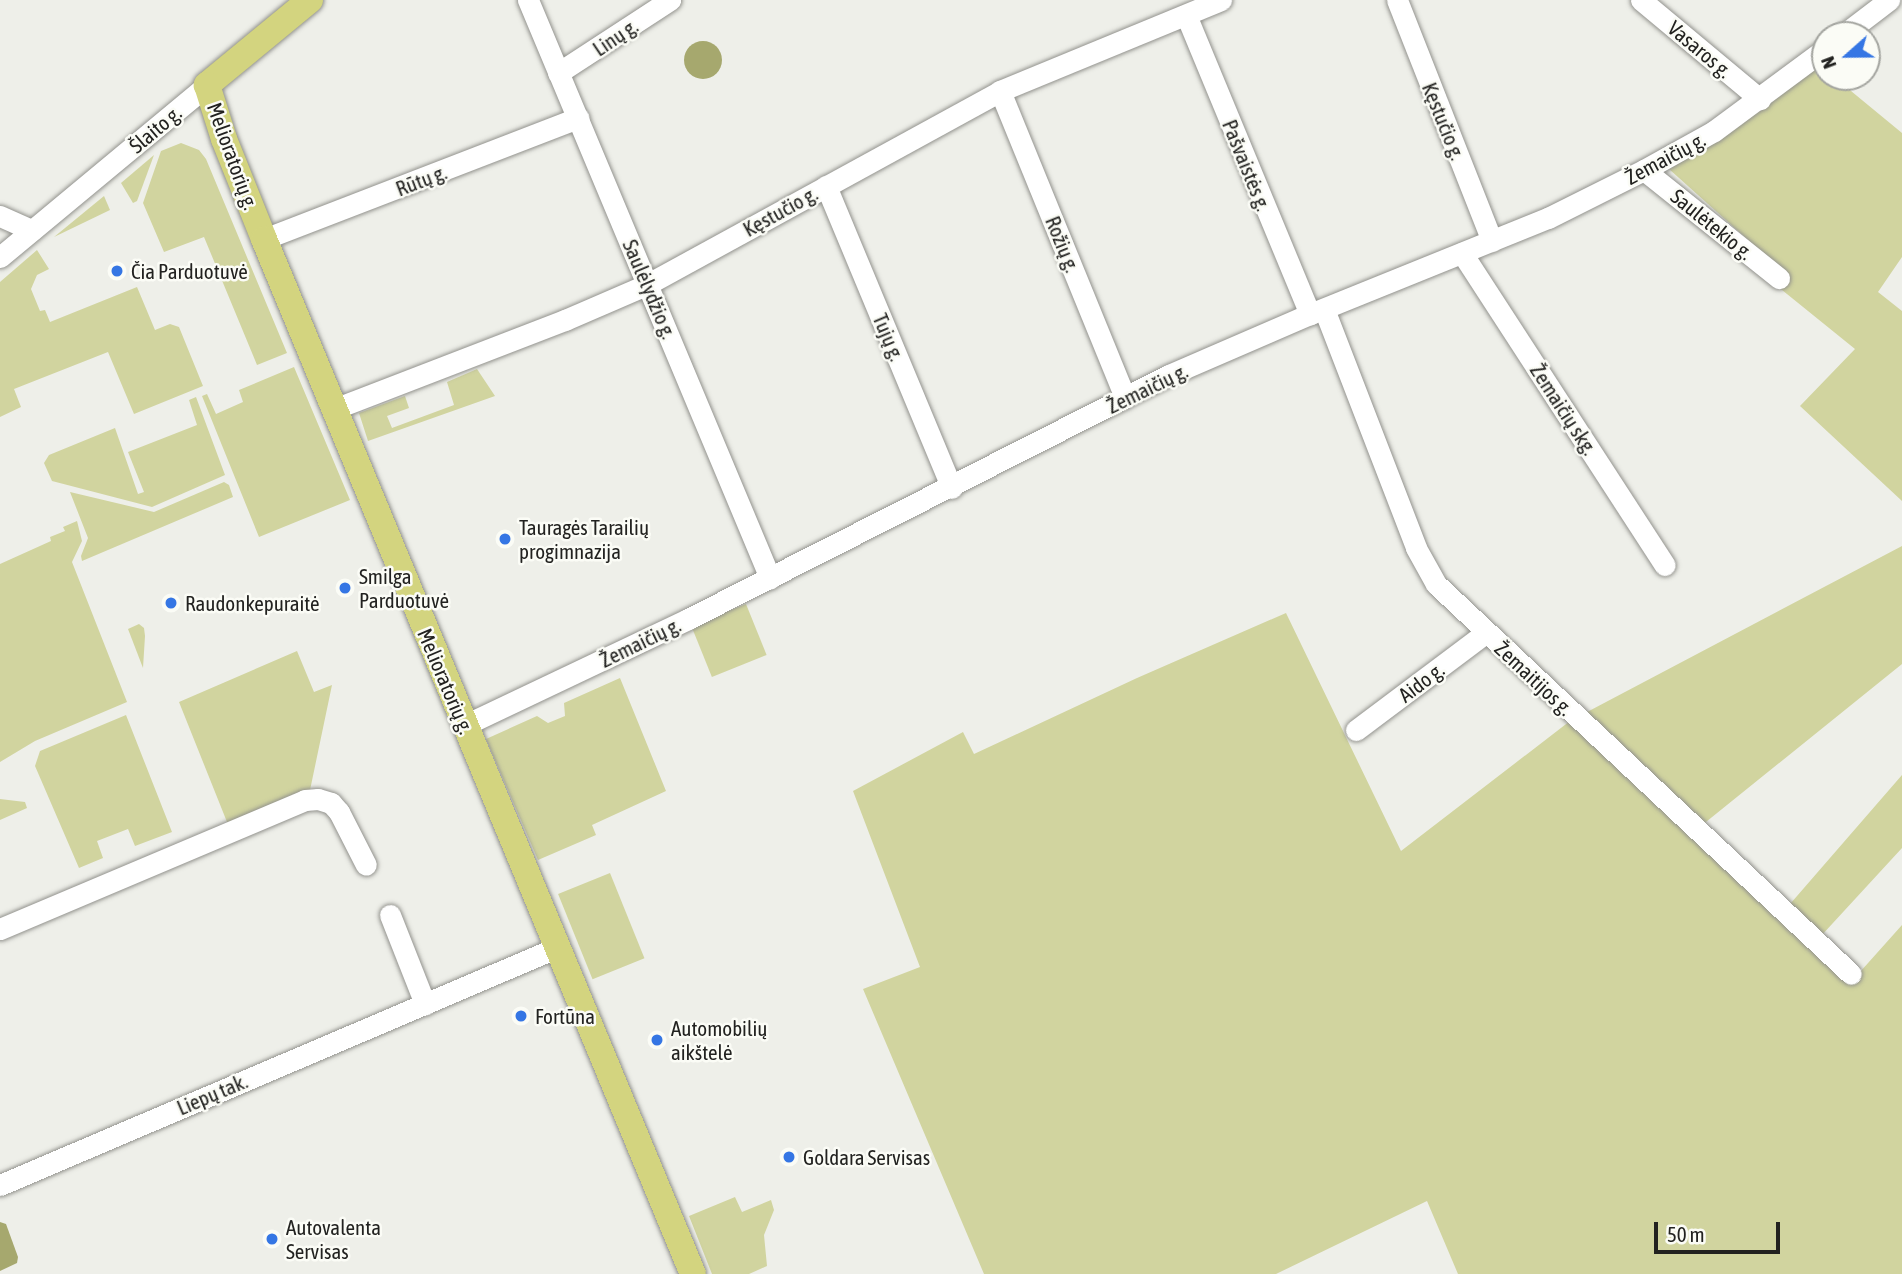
<!DOCTYPE html>
<html>
<head>
<meta charset="utf-8">
<style>
	body { margin:0 }
	#map { position:relative; width:1902px; height:1274px; overflow:hidden; background:#eeefe9; font-family:"Asap Condensed",sans-serif }
	div>[style] { position:absolute }
	.green>* { inset:0; background:#d1d49f; transform-origin:0 0 }
	.water>* { inset:0; background:#a6a86e }
	.round { border-radius:50% }
	.roads { filter:drop-shadow(0 0 2px #92928d) drop-shadow(0 0 2px #92928d) }
	.minor>* { height:21px; margin:-10.5px; padding:0 10.5px; transform-origin:10.5px; border-radius:10.5px; background:#fff }
	.major>* { height:26px; margin:-13px; padding:0 13px; transform-origin:13px; border-radius:13px; background:#d3d47f }
	.dots>* { width:19px; height:19px; translate:-50% -50%; box-sizing:border-box; border:4px solid #fbfcf6; border-radius:50% }
	span { translate:-50% -50%; white-space:nowrap; text-align:center; line-height:1.15; -webkit-text-stroke:5px #fbfcf6; paint-order:stroke }
	.street-label { font-size:21px; color:#222220 }
	.poi-label { font-size:21px; color:#222220 }
	.left { translate:0 -50%; text-align:left }
	.north { position:absolute; left:1811px; top:21px; width:70px; height:70px; box-sizing:border-box; background:#fbfcf6; border:2px solid #a4a5a0; border-radius:50%; rotate:249deg; font-size:19px; font-weight:700; line-height:28px; text-align:center; color:#222220 }
	.north::after { content:''; display:block; margin:auto; width:24px; height:32px; background:#3576e4; clip-path:polygon(50% 0,100% 100%,50% 72%,0 100%) }
	.scale { position:absolute; left:1654px; top:1222px; width:126px; height:32px; box-sizing:border-box; border:4px solid #222220; border-top:0; padding-left:9px; font-size:21px; line-height:24px; white-space:nowrap; color:#222220; -webkit-text-stroke:5px #fbfcf6; paint-order:stroke }
</style>
</head>
<body>
<div id="map">
	<div class="green">
		<div style="clip-path:polygon(1819px 65px,1825px 70px,1825px 77px,1834px 77px,1902px 133px,1902px 257px,1878px 292px,1902px 311px,1902px 501px,1800px 406px,1855px 349px,1777px 286px,1786px 274px,1669px 169px,1723px 137px)"></div>
		<div style="clip-path:polygon(181px 143px,199px 150px,206px 159px,287px 353px,257px 365px,204px 237px,164px 252px,143px 203px,161px 151px)"></div>
		<div style="clip-path:polygon(154px 155px,137px 201px,133px 203px,121px 183px)"></div>
		<div style="clip-path:polygon(104px 196px,110px 210px,54px 237px)"></div>
		<div style="clip-path:polygon(37px 250px,49px 269px,37px 275px,31px 289px,40px 311px,45px 310px,50px 322px,137px 287px,155px 330px,170px 324px,179px 327px,203px 386px,134px 414px,108px 352px,14px 389px,21px 407px,0 417px,0 282px)"></div>
		<div style="clip-path:polygon(294px 367px,350px 500px,259px 537px,202px 396px,207px 394px,216px 414px,243px 402px,239px 390px)"></div>
		<div style="clip-path:polygon(477px 369px,495px 396px,368px 441px,359px 413px,405px 396px,409px 408px,387px 416px,392px 428px,454px 405px,447px 382px)"></div>
		<div style="clip-path:polygon(196px 397px,225px 475px,152px 507px,52px 481px,44px 463px,49px 455px,115px 428px,138px 494px,144px 492px,128px 452px,197px 425px,189px 400px)"></div>
		<div style="clip-path:polygon(224px 482px,229px 485px,233px 497px,82px 561px,81px 556px,88px 538px,70px 492px,154px 512px)"></div>
		<div style="clip-path:polygon(77px 521px,82px 541px,72px 562px,127px 702px,35px 741px,0 762px,0 564px,51px 541px,50px 537px,65px 531px,63px 527px)"></div>
		<div style="clip-path:polygon(1902px 546px,1902px 664px,1696px 830px,1784px 911px,1902px 775px,1902px 848px,1821px 936px,1860px 972px,1902px 925px,1902px 1274px,1458px 1274px,1427px 1201px,1276px 1274px,984px 1274px,863px 989px,920px 967px,853px 791px,963px 732px,974px 754px,1137px 678px,1286px 613px,1401px 851px,1570px 721px)"></div>
		<div style="left:746px;top:604px;width:55px;height:59px;rotate:68deg"></div>
		<div style="clip-path:polygon(139px 624px,144px 628px,145px 636px,143px 668px,128px 629px)"></div>
		<div style="clip-path:polygon(297px 651px,314px 692px,332px 685px,309px 795px,229px 827px,179px 702px)"></div>
		<div style="clip-path:polygon(620px 678px,666px 791px,592px 825px,596px 835px,538px 860px,486px 739px,537px 716px,548px 723px,565px 716px,564px 703px)"></div>
		<div style="clip-path:polygon(126px 715px,172px 832px,135px 846px,128px 829px,97px 841px,103px 858px,79px 868px,35px 766px,40px 751px)"></div>
		<div style="clip-path:polygon(0 799px,25px 802px,27px 808px,0 820px)"></div>
		<div style="left:610px;top:873px;width:92px;height:56px;rotate:68deg"></div>
		<div style="clip-path:polygon(735px 1197px,742px 1212px,771px 1200px,774px 1210px,764px 1235px,767px 1266px,749px 1274px,712px 1274px,689px 1216px)"></div>
	</div>
	<div class="water">
		<div class="round" style="left:684px;top:41px;width:38px;height:38px"></div>
		<div style="clip-path:polygon(0 1222px,6px 1224px,18px 1257px,17px 1263px,0 1271px)"></div>
	</div>
	<div class="roads">
		<div class="minor">
			<div style="left:528px;top:0;width:627px;rotate:67.28deg"></div>
			<div style="left:1397px;top:0;width:259px;rotate:68.5deg"></div>
			<div style="left:1641px;top:0;width:155px;rotate:39.8deg"></div>
			<div style="left:1186px;top:15px;width:324px;rotate:67.5deg"></div>
			<div style="left:1843px;top:35px;width:58px;rotate:-37.3deg"></div>
			<div style="left:558px;top:73px;width:134px;rotate:-33.1deg"></div>
			<div style="left:1000px;top:91px;width:331px;rotate:67.8deg"></div>
			<div style="left:1644px;top:170px;width:173px;rotate:38.7deg"></div>
			<div style="left:826px;top:186px;width:327px;rotate:67.4deg"></div>
			<div style="left:0;top:216px;width:35px;rotate:24deg"></div>
			<div style="left:264px;top:239px;width:337px;rotate:-21.1deg"></div>
			<div style="left:1462px;top:253px;width:372px;rotate:57deg"></div>
			<div style="left:0;top:257px;width:269px;rotate:-39.7deg"></div>
			<div style="left:1324px;top:309px;width:256px;rotate:68.9deg"></div>
			<div style="left:1416px;top:548px;width:41px;rotate:60.9deg"></div>
			<div style="left:1436px;top:584px;width:569px;rotate:43.22deg"></div>
			<div style="left:334px;top:409px;width:248px;rotate:-21.1deg"></div>
			<div style="left:565px;top:320px;width:90px;rotate:-23.4deg"></div>
			<div style="left:648px;top:284px;width:401px;rotate:-28.7deg"></div>
			<div style="left:1000px;top:91px;width:239px;rotate:-22.4deg"></div>
			<div style="left:465px;top:725px;width:247px;rotate:-25.4deg"></div>
			<div style="left:688px;top:619px;width:539px;rotate:-26.9deg"></div>
			<div style="left:1169px;top:375px;width:154px;rotate:-23.4deg"></div>
			<div style="left:1310px;top:314px;width:257px;rotate:-22deg"></div>
			<div style="left:1548px;top:218px;width:107px;rotate:-26.6deg"></div>
			<div style="left:1644px;top:170px;width:80px;rotate:-29.1deg"></div>
			<div style="left:1714px;top:131px;width:138px;rotate:-36.5deg"></div>
			<div style="left:1356px;top:730px;width:161px;rotate:-36.9deg"></div>
			<div style="left:390px;top:915px;width:96px;rotate:68.5deg"></div>
			<div style="left:0;top:929px;width:331px;rotate:-22.9deg"></div>
			<div style="left:305px;top:800px;width:13px;rotate:-4deg"></div>
			<div style="left:318px;top:799px;width:14px;rotate:17deg"></div>
			<div style="left:331px;top:803px;width:12px;rotate:48deg"></div>
			<div style="left:339px;top:812px;width:59px;rotate:63deg"></div>
			<div style="left:0;top:1185px;width:607px;rotate:-23.1deg"></div>
		</div>
		<div class="major">
			<div style="left:310px;top:0;width:134px;rotate:140.5deg"></div>
			<div style="left:207px;top:85px;width:57px;rotate:72.5deg"></div>
			<div style="left:224px;top:139px;width:108px;rotate:68.2deg"></div>
			<div style="left:264px;top:239px;width:1120px;rotate:67.49deg"></div>
		</div>
	</div>
	<div class="dots">
		<div style="left:117px;top:271px;background:#3576e4"></div>
		<div style="left:505px;top:539px;background:#3576e4"></div>
		<div style="left:345px;top:588px;background:#3576e4"></div>
		<div style="left:171px;top:603px;background:#3576e4"></div>
		<div style="left:521px;top:1016px;background:#3576e4"></div>
		<div style="left:657px;top:1040px;background:#3576e4"></div>
		<div style="left:789px;top:1157px;background:#3576e4"></div>
		<div style="left:272px;top:1239px;background:#3576e4"></div>
	</div>
	<div class="street-label">
		<span style="left:615px;top:37px;rotate:-34deg">Linų g.</span>
		<span style="left:1700px;top:49px;rotate:40deg">Vasaros g.</span>
		<span style="left:1444px;top:121px;rotate:68deg">Kęstučio g.</span>
		<span style="left:155px;top:129px;rotate:-40deg">Šlaito g.</span>
		<span style="left:233px;top:156px;rotate:70deg">Melioratorių g.</span>
		<span style="left:1665px;top:158px;rotate:-28deg">Žemaičių g.</span>
		<span style="left:1247px;top:165px;rotate:68deg">Pašvaistės g.</span>
		<span style="left:421px;top:180px;rotate:-21deg">Rūtų g.</span>
		<span style="left:780px;top:211px;rotate:-29deg">Kęstučio g.</span>
		<span style="left:1712px;top:224px;rotate:39deg">Saulėtekio g.</span>
		<span style="left:1063px;top:244px;rotate:68deg">Rožių g.</span>
		<span style="left:650px;top:289px;rotate:67deg">Saulėlydžio g.</span>
		<span style="left:889px;top:337px;rotate:67deg">Tujų g.</span>
		<span style="left:1147px;top:388px;rotate:-26deg">Žemaičių g.</span>
		<span style="left:1564px;top:409px;rotate:57deg">Žemaičių skg.</span>
		<span style="left:640px;top:642px;rotate:-26deg">Žemaičių g.</span>
		<span style="left:1534px;top:678px;rotate:43deg">Žemaitijos g.</span>
		<span style="left:446px;top:681px;rotate:67deg">Melioratorių g.</span>
		<span style="left:1421px;top:682px;rotate:-37deg">Aido g.</span>
		<span style="left:212px;top:1094px;rotate:-23deg">Liepų tak.</span>
	</div>
	<div class="poi-label">
		<span class="left" style="left:131px;top:271px">Čia Parduotuvė</span>
		<span class="left" style="left:519px;top:539px">Tauragės Tarailių<br>progimnazija</span>
		<span class="left" style="left:359px;top:588px">Smilga<br>Parduotuvė</span>
		<span class="left" style="left:185px;top:603px">Raudonkepuraitė</span>
		<span class="left" style="left:535px;top:1016px">Fortūna</span>
		<span class="left" style="left:671px;top:1040px">Automobilių<br>aikštelė</span>
		<span class="left" style="left:803px;top:1157px">Goldara Servisas</span>
		<span class="left" style="left:286px;top:1239px">Autovalenta<br>Servisas</span>
	</div>
	<div class="north">N</div>
	<div class="scale">50 m</div>
</div>
</body>
</html>
